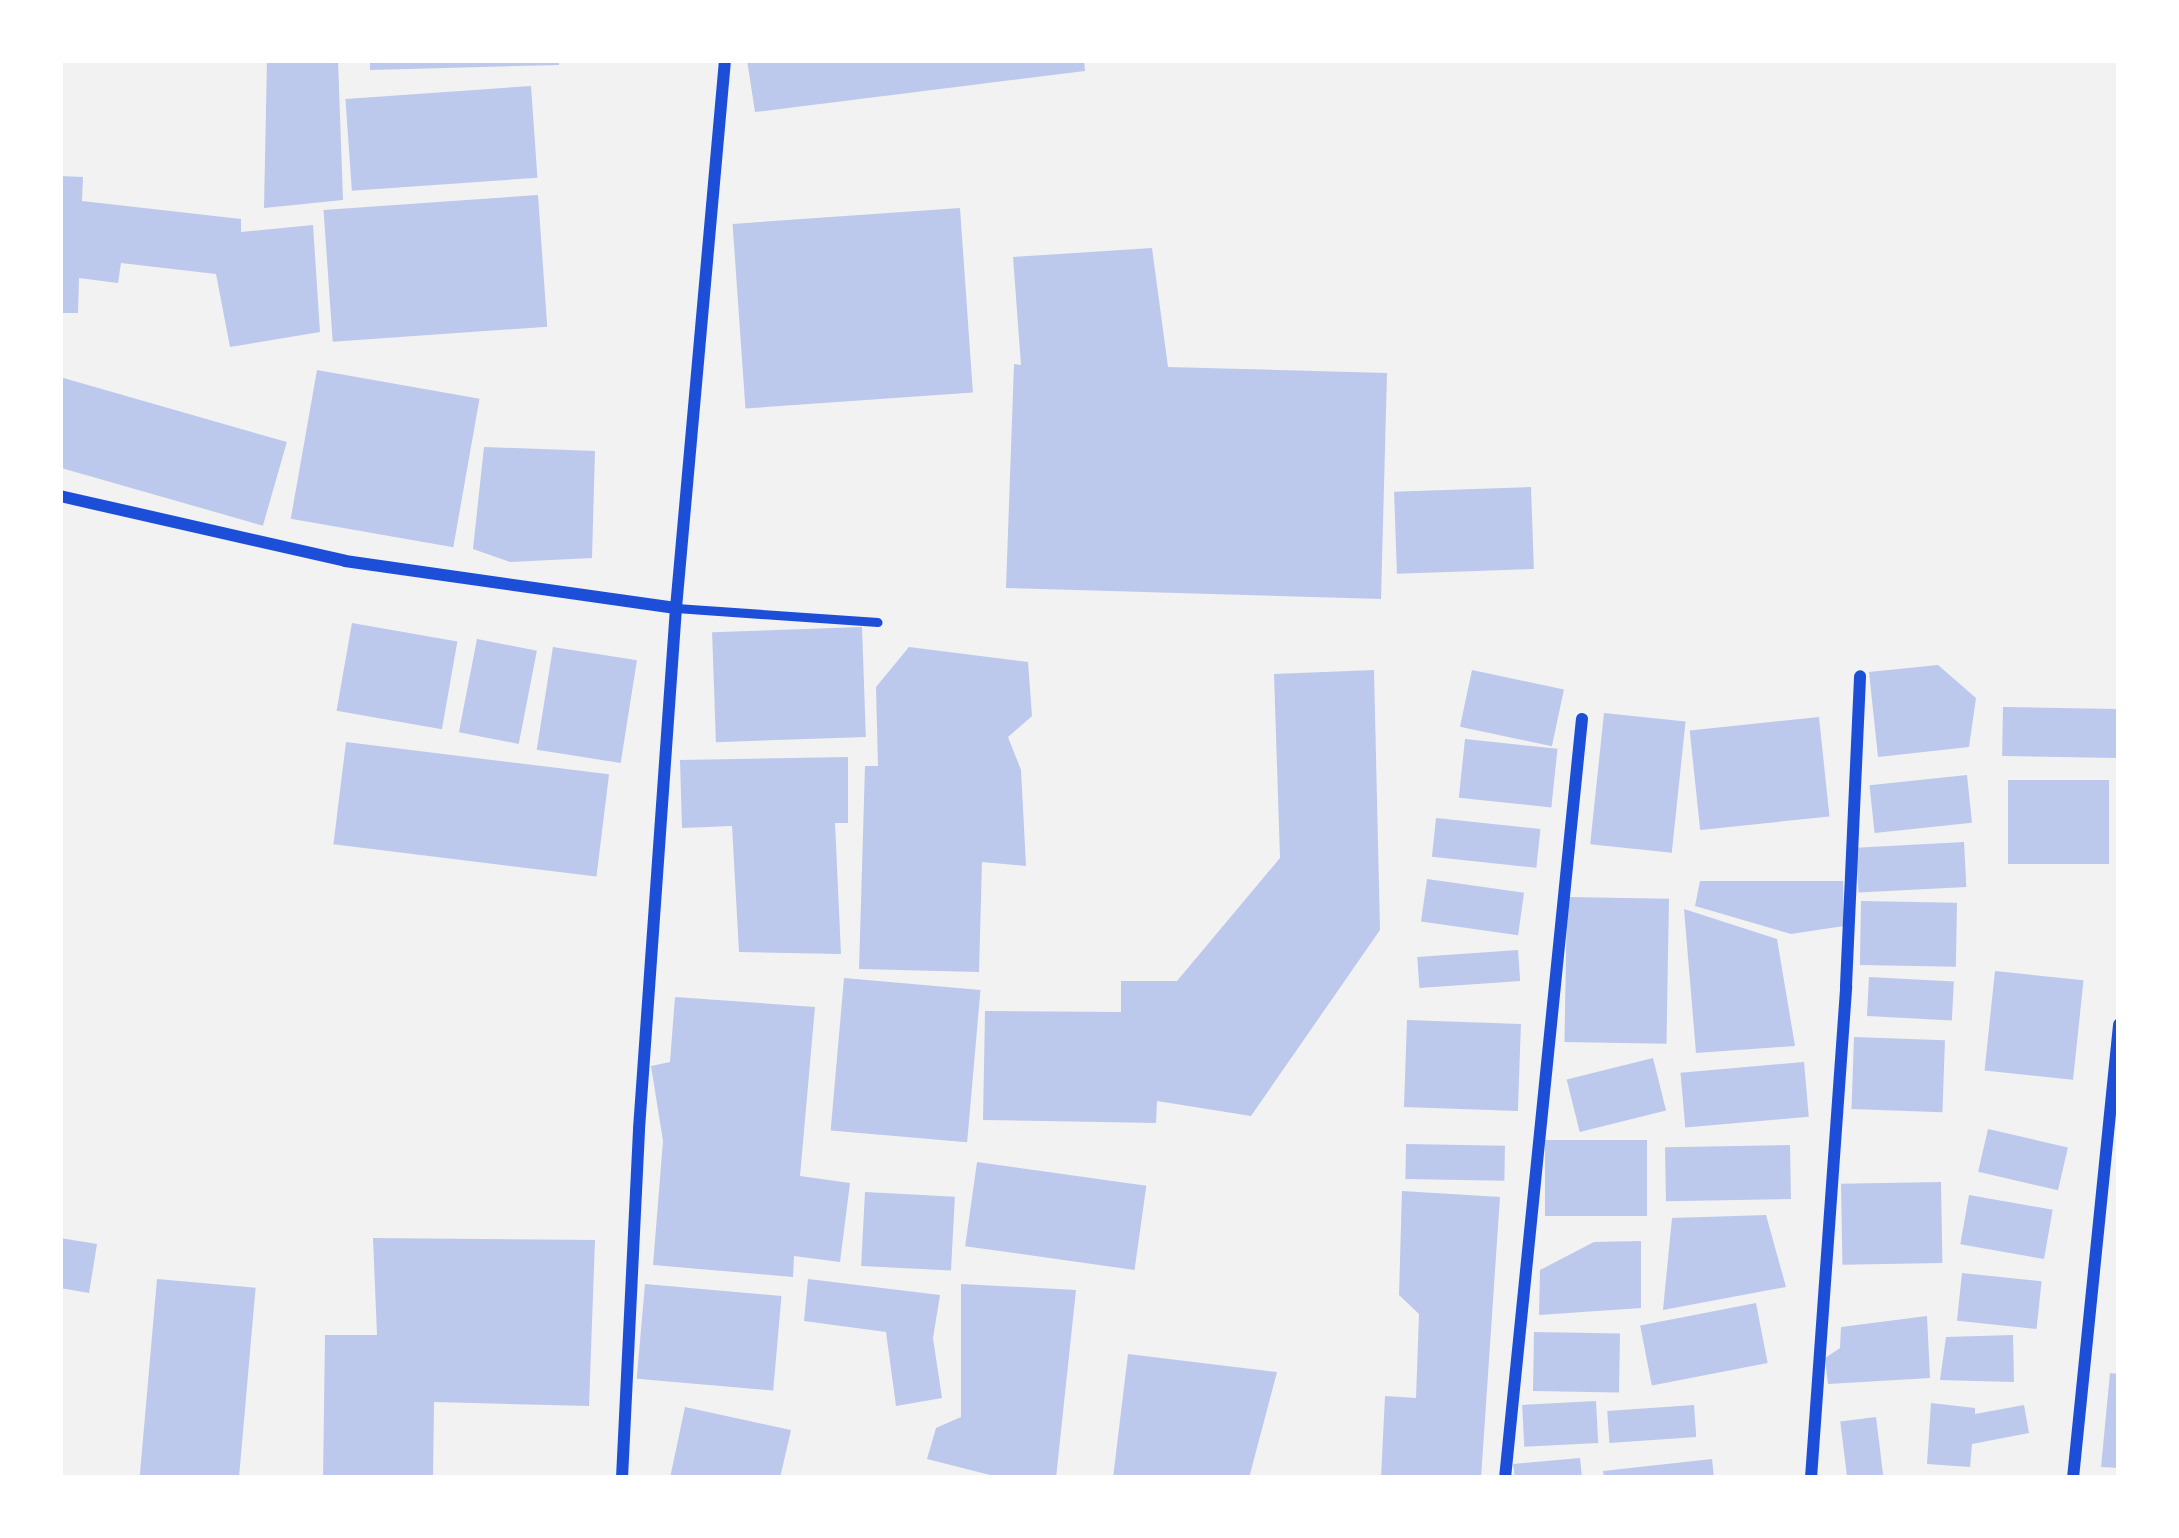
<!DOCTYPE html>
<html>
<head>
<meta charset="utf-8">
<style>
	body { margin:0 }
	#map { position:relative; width:2179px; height:1538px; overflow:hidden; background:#f2f2f2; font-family:"Titillium Web",sans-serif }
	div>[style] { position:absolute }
	.building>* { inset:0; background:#bdc9ec; transform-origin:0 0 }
	.service>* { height:9px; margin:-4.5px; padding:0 4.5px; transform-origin:4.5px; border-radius:4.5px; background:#1d4ed8 }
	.minor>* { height:12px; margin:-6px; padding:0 6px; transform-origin:6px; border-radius:6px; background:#1d4ed8 }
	span { translate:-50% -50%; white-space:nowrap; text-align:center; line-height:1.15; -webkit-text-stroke:9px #fff; paint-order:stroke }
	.frame { position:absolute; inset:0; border:63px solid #fff; pointer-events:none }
</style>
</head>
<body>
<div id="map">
	<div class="building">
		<div style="clip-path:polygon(267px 60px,338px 60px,343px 200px,264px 208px)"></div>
		<div style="clip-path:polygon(370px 60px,559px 60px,559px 65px,370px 70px)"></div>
		<div style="clip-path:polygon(747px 60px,1084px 60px,1085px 71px,755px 112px)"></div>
		<div style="left:531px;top:86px;width:92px;height:186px;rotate:86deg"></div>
		<div style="clip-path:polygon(60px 176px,83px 177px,82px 201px,241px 219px,241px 232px,313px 225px,320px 332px,230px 347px,216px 274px,121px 263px,118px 283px,79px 278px,78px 313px,60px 313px)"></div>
		<div style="left:538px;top:195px;width:132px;height:215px;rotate:86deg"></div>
		<div style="left:960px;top:208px;width:185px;height:228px;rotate:86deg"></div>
		<div style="clip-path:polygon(1152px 248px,1168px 367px,1387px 373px,1381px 599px,1006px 588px,1014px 364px,1021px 365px,1013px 257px)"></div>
		<div style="left:317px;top:370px;width:165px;height:151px;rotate:10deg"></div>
		<div style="left:60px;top:377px;width:236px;height:87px;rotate:16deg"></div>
		<div style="clip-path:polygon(484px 447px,595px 451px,592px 558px,510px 562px,473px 549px)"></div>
		<div style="left:1531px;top:487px;width:82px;height:137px;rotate:88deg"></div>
		<div style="left:352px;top:623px;width:107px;height:89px;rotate:10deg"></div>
		<div style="left:862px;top:627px;width:110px;height:150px;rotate:88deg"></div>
		<div style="left:477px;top:639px;width:61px;height:95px;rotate:11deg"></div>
		<div style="left:553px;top:647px;width:85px;height:104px;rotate:9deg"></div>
		<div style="clip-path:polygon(909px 647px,1028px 662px,1032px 716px,1008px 737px,1021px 770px,1026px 866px,982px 862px,979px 972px,859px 969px,865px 766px,878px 766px,876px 687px)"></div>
		<div style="clip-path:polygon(1938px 665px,1976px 698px,1969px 747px,1878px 757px,1869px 672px)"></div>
		<div style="clip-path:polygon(1374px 670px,1380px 930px,1251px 1116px,1157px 1101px,1156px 1123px,983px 1120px,985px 1011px,1121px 1012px,1121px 981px,1177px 981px,1280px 858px,1274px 674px)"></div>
		<div style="left:1472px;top:670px;width:94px;height:58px;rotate:12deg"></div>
		<div style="left:2003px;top:707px;width:114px;height:49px;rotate:1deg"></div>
		<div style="left:1604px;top:713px;width:82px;height:132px;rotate:6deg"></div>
		<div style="left:1819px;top:717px;width:100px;height:130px;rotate:84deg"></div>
		<div style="left:1465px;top:739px;width:93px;height:59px;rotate:6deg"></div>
		<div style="left:346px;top:742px;width:265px;height:103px;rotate:7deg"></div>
		<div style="clip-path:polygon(848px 757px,848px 823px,835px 823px,841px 954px,739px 952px,732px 826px,682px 828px,680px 760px)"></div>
		<div style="left:1967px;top:775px;width:48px;height:98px;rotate:84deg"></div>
		<div style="left:2008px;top:780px;width:101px;height:84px"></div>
		<div style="left:1436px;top:818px;width:105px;height:39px;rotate:6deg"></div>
		<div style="left:1964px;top:842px;width:45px;height:108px;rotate:87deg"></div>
		<div style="left:1427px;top:879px;width:98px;height:43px;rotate:8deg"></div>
		<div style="clip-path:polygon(1700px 881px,1843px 881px,1844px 926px,1791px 934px,1695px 906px)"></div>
		<div style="left:1567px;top:897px;width:102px;height:145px;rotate:1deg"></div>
		<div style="left:1861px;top:901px;width:96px;height:64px;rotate:1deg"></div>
		<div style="clip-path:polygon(1684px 909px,1777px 939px,1795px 1046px,1696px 1053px)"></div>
		<div style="left:1518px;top:950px;width:31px;height:101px;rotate:86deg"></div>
		<div style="left:1995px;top:971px;width:89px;height:100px;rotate:6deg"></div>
		<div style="left:1869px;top:977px;width:85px;height:39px;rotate:3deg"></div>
		<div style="left:844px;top:978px;width:137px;height:153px;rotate:5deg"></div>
		<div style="clip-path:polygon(675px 997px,815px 1007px,800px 1176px,850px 1183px,840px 1262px,794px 1256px,793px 1277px,653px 1265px,663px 1141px,651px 1066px,670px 1062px)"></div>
		<div style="left:1407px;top:1020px;width:114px;height:87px;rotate:2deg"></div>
		<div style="left:1854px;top:1037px;width:91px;height:72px;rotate:2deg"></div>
		<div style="left:1653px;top:1058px;width:54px;height:89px;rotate:76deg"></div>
		<div style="left:1804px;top:1062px;width:55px;height:124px;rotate:85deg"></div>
		<div style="left:1988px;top:1129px;width:82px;height:44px;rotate:13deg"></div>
		<div style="left:1545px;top:1140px;width:102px;height:76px"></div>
		<div style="left:1406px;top:1144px;width:99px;height:35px;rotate:1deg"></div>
		<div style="left:1790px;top:1145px;width:54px;height:125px;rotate:89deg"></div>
		<div style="left:977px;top:1162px;width:171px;height:85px;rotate:8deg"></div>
		<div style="left:1941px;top:1182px;width:81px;height:100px;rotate:89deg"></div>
		<div style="clip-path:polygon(1402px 1191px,1500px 1197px,1481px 1478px,1381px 1478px,1385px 1396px,1416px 1398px,1419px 1314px,1399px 1295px)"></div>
		<div style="left:865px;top:1192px;width:90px;height:74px;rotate:3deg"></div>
		<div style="left:1969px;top:1195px;width:85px;height:50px;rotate:10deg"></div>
		<div style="clip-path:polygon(1766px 1215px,1786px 1287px,1663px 1310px,1672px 1218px)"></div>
		<div style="clip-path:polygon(60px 1238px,97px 1244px,89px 1293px,60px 1288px)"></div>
		<div style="clip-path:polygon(373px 1238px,595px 1240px,589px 1406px,434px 1402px,433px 1478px,323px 1478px,325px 1335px,377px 1335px)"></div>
		<div style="clip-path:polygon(1641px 1241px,1641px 1308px,1539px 1315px,1540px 1270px,1594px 1242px)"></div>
		<div style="left:1962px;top:1273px;width:80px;height:48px;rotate:6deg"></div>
		<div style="left:157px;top:1279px;width:99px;height:200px;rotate:5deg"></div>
		<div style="clip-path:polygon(808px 1279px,940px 1295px,933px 1338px,942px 1398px,896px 1406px,886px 1332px,804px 1321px)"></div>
		<div style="left:645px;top:1284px;width:137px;height:95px;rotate:5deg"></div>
		<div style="clip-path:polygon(961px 1284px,1076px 1290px,1056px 1478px,1002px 1478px,927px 1459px,936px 1428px,961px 1417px)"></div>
		<div style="left:1756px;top:1303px;width:61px;height:118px;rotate:79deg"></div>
		<div style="clip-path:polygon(1927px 1316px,1930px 1378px,1828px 1384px,1825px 1358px,1840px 1348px,1841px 1327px)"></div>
		<div style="left:1534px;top:1332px;width:86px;height:59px;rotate:1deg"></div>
		<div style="clip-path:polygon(2013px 1335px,2014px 1382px,1940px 1380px,1946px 1337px)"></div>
		<div style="clip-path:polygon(1128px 1354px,1277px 1372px,1249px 1478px,1113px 1478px)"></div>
		<div style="clip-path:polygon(2110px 1373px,2119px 1374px,2119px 1468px,2101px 1467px)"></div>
		<div style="left:1596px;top:1401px;width:42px;height:74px;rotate:87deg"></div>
		<div style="clip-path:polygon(1931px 1403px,1975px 1408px,1975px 1414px,2024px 1405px,2029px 1433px,1972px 1444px,1970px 1467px,1927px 1464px)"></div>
		<div style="left:1694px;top:1405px;width:32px;height:87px;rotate:86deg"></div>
		<div style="clip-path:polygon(685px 1407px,791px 1430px,780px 1478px,670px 1478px)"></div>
		<div style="left:1876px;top:1417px;width:61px;height:36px;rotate:83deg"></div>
		<div style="clip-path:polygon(1580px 1458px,1582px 1478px,1515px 1478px,1513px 1464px)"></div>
		<div style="clip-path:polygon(1712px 1459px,1714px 1478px,1604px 1478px,1603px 1471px)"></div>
	</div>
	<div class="service">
		<div style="left:676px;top:608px;width:202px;rotate:4deg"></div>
	</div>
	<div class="minor">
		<div style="left:60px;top:496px;width:292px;rotate:12.8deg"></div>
		<div style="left:345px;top:561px;width:334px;rotate:8.1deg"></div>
		<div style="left:622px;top:1478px;width:349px;rotate:-87.2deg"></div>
		<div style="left:639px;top:1129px;width:522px;rotate:-85.94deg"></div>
		<div style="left:676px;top:608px;width:550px;rotate:-84.89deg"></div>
		<div style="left:1505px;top:1478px;width:763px;rotate:-84.21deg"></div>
		<div style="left:1811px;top:1478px;width:493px;rotate:-85.9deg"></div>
		<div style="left:1846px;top:986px;width:310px;rotate:-87.4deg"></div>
		<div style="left:2073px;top:1478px;width:456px;rotate:-84.2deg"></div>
	</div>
	<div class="frame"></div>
</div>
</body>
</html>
